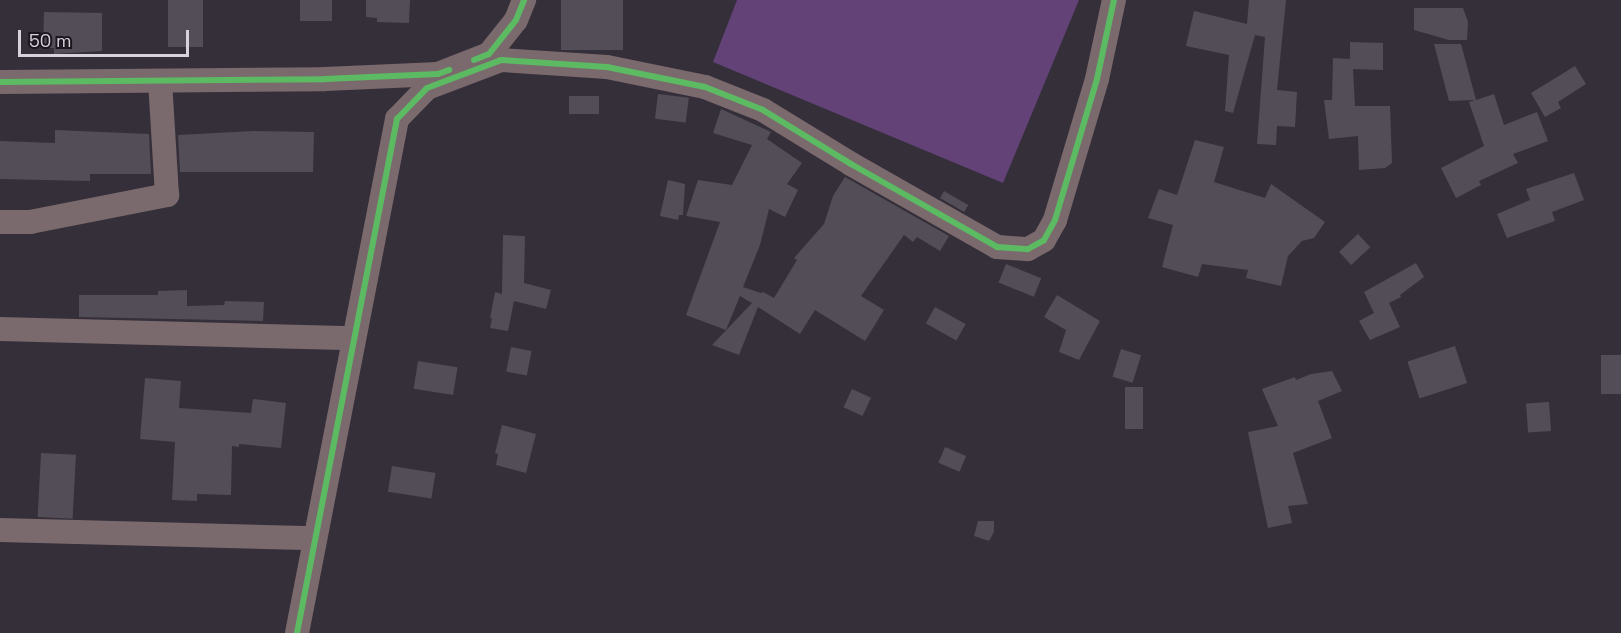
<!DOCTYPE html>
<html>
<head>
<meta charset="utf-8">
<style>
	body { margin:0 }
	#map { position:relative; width:1621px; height:633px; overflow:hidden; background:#352f3a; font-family:"Space Grotesk",sans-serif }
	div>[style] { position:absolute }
	.green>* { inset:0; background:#624277 }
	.building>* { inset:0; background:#524d56; transform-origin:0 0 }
	.street>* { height:24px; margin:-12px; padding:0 12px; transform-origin:12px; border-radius:12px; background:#7b6a6d }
	.cycleway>* { height:6px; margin:-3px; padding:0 3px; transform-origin:3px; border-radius:3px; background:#5cba63 }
	span { translate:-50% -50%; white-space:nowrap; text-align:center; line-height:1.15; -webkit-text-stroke:4.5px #1b161e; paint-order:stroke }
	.scale { position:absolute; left:18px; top:30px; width:171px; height:27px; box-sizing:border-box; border:3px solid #d9d2de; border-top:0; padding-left:8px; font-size:18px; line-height:21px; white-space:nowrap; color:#d9d2de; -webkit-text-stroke:4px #1b161e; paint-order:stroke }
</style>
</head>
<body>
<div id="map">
	<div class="green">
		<div style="clip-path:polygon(737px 0,1079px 0,1003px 183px,713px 62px)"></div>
	</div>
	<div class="building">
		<div style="left:168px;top:0;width:35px;height:47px"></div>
		<div style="left:300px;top:0;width:32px;height:21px"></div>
		<div style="clip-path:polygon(366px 0,410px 0,409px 23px,377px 22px,377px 18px,366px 17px)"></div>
		<div style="left:561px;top:0;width:62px;height:50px"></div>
		<div style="clip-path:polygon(1249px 0,1286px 0,1277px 90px,1297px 92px,1295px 127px,1277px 126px,1276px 145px,1257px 144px,1265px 37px,1255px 35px,1233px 113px,1225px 111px,1229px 55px,1186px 46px,1194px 11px,1247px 24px)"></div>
		<div style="clip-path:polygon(1414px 8px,1463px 8px,1468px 22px,1467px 40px,1449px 40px,1414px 30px)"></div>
		<div style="clip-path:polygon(44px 12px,102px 13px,102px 51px,54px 54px,54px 48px,43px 48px)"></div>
		<div style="clip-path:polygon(1350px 42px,1383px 43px,1383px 70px,1353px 69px,1355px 106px,1390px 106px,1392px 163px,1385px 168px,1359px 170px,1358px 136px,1329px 139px,1324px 100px,1332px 100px,1333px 58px,1350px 59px)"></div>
		<div style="clip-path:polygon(1434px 44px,1461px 44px,1476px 100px,1494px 94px,1504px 125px,1537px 112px,1548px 141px,1513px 154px,1518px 163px,1479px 181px,1481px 185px,1456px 198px,1441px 168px,1484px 146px,1469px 102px,1475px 100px,1449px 101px)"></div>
		<div style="clip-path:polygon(1575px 66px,1586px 84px,1558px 102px,1561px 108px,1545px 117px,1531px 93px)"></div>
		<div style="left:658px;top:94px;width:31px;height:25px;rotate:7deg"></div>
		<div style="left:569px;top:96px;width:30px;height:18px"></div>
		<div style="clip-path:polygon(721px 109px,771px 132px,767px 139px,802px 163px,787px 184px,798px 190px,785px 217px,769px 209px,760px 245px,743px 287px,761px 293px,763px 292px,774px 298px,797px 260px,794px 258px,824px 224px,833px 196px,845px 177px,949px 236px,940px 251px,917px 237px,913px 242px,904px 235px,861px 296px,884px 310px,865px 341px,815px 310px,800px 334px,758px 307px,739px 355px,712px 345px,752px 303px,740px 296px,726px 330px,686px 315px,720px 222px,686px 216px,698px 180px,732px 185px,752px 145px,713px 133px)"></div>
		<div style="clip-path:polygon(55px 130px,149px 134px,151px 174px,90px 174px,90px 181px,0 179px,0 141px,55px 143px)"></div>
		<div style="clip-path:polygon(253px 131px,314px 132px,313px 172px,180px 172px,178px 135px)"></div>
		<div style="clip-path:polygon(1195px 140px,1224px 147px,1214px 182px,1265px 198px,1271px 184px,1325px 222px,1314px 238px,1302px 241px,1288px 256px,1281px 286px,1246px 278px,1248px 270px,1202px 264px,1198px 277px,1162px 267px,1173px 225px,1148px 218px,1159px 189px,1177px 195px)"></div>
		<div style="clip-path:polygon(1574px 173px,1584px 200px,1552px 212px,1555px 221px,1507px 238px,1497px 214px,1530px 200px,1526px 189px)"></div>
		<div style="clip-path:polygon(668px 180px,685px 184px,683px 215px,679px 215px,678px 220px,660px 216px)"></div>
		<div style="left:944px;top:191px;width:28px;height:8px;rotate:30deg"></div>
		<div style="left:1358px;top:234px;width:18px;height:26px;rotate:47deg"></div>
		<div style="clip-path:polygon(503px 235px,525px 236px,524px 283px,551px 290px,546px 309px,514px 301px,508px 331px,490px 328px,492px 318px,490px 318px,495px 292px,502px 294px)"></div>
		<div style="clip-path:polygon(1416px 263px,1424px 277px,1400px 295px,1401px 297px,1389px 303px,1400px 327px,1370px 340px,1359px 321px,1374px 313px,1364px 292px)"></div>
		<div style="left:1006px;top:264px;width:38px;height:20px;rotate:22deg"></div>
		<div style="clip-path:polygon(187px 290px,187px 306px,224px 305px,225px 301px,264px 302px,263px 321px,79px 317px,79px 295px,158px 295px,158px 291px)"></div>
		<div style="clip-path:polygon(1057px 295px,1100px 321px,1079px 360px,1059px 352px,1066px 330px,1044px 317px)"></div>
		<div style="left:935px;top:307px;width:35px;height:19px;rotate:29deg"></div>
		<div style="left:1455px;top:346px;width:39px;height:50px;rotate:72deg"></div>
		<div style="left:511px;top:347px;width:21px;height:25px;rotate:11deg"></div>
		<div style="left:1121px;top:349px;width:21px;height:29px;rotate:17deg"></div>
		<div style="left:1601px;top:355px;width:20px;height:39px"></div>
		<div style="left:418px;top:361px;width:40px;height:28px;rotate:9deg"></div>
		<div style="clip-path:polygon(1332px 371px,1342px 391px,1318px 401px,1332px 438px,1293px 453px,1308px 504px,1288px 506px,1292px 523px,1268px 528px,1248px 432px,1278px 426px,1262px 389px,1295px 377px,1296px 380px,1311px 374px)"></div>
		<div style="clip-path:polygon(145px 378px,181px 381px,179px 408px,251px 413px,253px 399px,286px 403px,281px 448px,239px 444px,239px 447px,232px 446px,231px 495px,197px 494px,197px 501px,172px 500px,175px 442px,140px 439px)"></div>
		<div style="left:1125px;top:387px;width:18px;height:42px"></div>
		<div style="left:852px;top:389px;width:21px;height:20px;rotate:25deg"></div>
		<div style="left:1549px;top:402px;width:29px;height:23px;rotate:86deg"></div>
		<div style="clip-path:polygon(502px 425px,536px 434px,526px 473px,496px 465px,498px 454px,495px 453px)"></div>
		<div style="left:945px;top:447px;width:23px;height:17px;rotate:23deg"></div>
		<div style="left:41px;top:453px;width:35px;height:64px;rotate:3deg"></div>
		<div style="left:392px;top:466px;width:44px;height:26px;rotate:9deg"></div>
		<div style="clip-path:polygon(978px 521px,994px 521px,994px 532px,989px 541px,974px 536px)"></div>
	</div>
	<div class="street">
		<div style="left:0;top:82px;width:325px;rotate:-0.5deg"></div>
		<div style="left:325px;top:79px;width:113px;rotate:-2.5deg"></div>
		<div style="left:438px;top:74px;width:55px;rotate:-21.4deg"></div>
		<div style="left:489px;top:54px;width:43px;rotate:-51.5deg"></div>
		<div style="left:516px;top:20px;width:22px;rotate:-68deg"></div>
		<div style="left:0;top:222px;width:30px"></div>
		<div style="left:30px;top:222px;width:140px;rotate:-11.1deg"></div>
		<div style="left:167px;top:195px;width:113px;rotate:-93.5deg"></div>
		<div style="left:0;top:329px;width:354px;rotate:1.5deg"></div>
		<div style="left:0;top:530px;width:315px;rotate:1.5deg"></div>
		<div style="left:297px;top:633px;width:524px;rotate:-78.99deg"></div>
		<div style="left:397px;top:119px;width:43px;rotate:-45.9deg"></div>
		<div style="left:427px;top:88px;width:79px;rotate:-20.7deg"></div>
		<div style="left:501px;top:60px;width:106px;rotate:3.8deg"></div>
		<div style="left:607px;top:67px;width:100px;rotate:11.5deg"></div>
		<div style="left:705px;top:87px;width:62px;rotate:21.6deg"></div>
		<div style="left:763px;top:110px;width:103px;rotate:31.5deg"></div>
		<div style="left:851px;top:164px;width:168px;rotate:29.6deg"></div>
		<div style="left:997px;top:247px;width:31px;rotate:4deg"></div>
		<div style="left:1028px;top:249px;width:18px;rotate:-29deg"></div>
		<div style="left:1044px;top:240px;width:23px;rotate:-61deg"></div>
		<div style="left:1055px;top:220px;width:147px;rotate:-73.4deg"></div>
		<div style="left:1097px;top:79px;width:81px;rotate:-77.9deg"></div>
	</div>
	<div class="cycleway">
		<div style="left:474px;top:60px;width:16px;rotate:-22deg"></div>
		<div style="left:489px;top:54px;width:43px;rotate:-51.5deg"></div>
		<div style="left:516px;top:20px;width:22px;rotate:-68deg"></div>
		<div style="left:0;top:82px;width:325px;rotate:-0.5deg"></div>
		<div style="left:325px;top:79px;width:113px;rotate:-2.5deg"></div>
		<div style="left:438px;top:74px;width:12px;rotate:-20deg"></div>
		<div style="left:297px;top:633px;width:524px;rotate:-78.99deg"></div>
		<div style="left:397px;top:119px;width:43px;rotate:-45.9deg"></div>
		<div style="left:427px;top:88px;width:79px;rotate:-20.7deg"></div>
		<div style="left:501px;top:60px;width:106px;rotate:3.8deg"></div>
		<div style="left:607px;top:67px;width:100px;rotate:11.5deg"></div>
		<div style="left:705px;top:87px;width:62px;rotate:21.6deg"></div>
		<div style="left:763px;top:110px;width:103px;rotate:31.5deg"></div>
		<div style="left:851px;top:164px;width:168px;rotate:29.6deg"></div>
		<div style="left:997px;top:247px;width:31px;rotate:4deg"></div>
		<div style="left:1028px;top:249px;width:18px;rotate:-29deg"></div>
		<div style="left:1044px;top:240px;width:23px;rotate:-61deg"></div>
		<div style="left:1055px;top:220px;width:147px;rotate:-73.4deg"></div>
		<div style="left:1097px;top:79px;width:81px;rotate:-77.9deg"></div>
	</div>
	<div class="scale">50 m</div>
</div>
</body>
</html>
